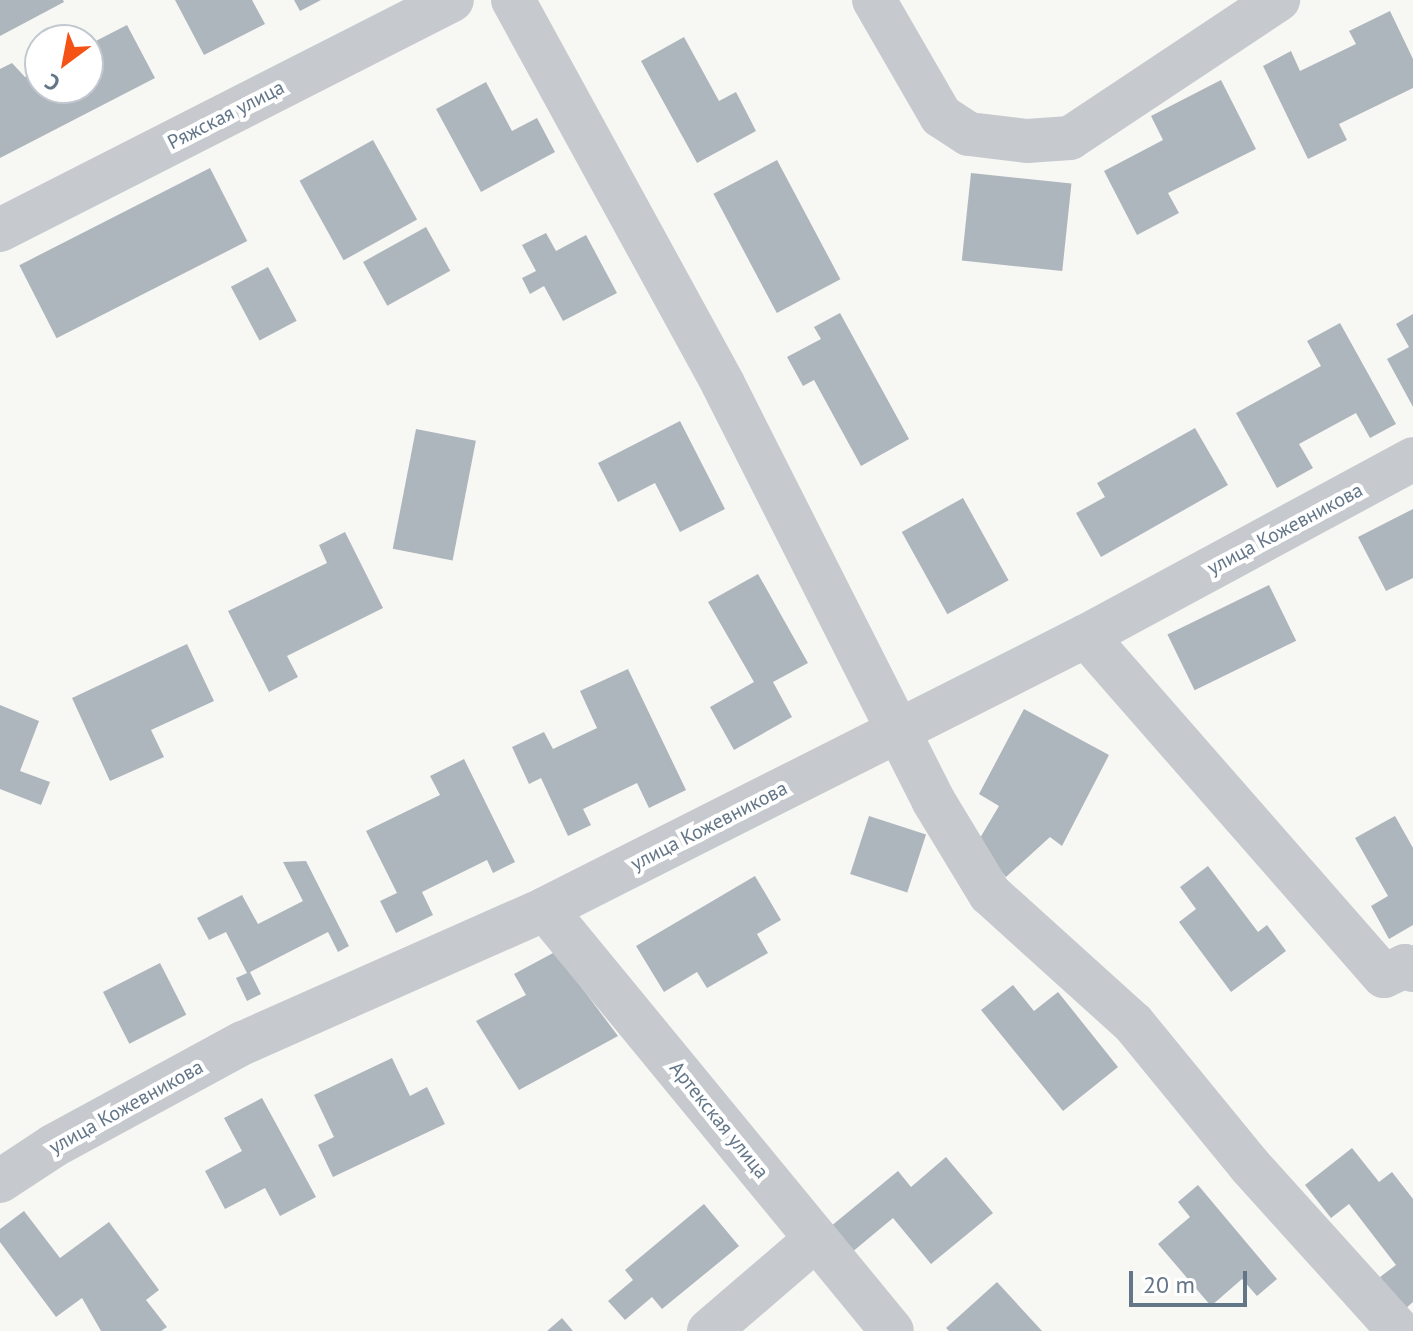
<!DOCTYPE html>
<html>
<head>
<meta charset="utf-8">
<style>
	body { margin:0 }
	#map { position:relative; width:1413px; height:1331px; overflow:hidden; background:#f7f7f3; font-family:"PT Sans",sans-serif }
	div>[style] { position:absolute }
	.building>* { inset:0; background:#aeb6bd; transform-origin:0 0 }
	.minor>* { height:44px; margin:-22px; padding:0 22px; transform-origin:22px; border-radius:22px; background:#c6cace }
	span { translate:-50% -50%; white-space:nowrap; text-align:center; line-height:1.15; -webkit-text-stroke:8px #fff; paint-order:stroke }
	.street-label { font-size:20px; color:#637688 }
	.north { position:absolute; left:24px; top:24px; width:80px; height:80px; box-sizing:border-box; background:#fff; border:2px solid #c1c8cf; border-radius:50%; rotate:212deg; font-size:22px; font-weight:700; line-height:32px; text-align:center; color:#637688 }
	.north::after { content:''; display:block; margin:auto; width:28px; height:36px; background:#f55315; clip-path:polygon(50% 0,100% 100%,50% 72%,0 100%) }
	.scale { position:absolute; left:1129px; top:1271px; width:118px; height:36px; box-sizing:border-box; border:4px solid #637688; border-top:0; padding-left:10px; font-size:24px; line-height:28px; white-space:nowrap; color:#637688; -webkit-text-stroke:6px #fff; paint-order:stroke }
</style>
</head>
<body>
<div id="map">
	<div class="building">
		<div style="clip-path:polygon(0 0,63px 0,64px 2px,0 36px)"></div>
		<div style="clip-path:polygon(175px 0,252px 0,265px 24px,204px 55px)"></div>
		<div style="clip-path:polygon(294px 0,321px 0,300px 11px)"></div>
		<div style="clip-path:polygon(1390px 11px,1413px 59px,1413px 88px,1339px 124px,1347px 140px,1308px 159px,1263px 66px,1291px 51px,1300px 71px,1356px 44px,1349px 31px)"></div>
		<div style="clip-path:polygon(127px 25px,155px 78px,0 158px,0 69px,12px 63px,25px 77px,40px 70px,40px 88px,88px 88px,88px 45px)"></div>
		<div style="clip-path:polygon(684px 37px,719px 101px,736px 92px,756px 131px,697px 163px,641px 61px)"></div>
		<div style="clip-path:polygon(1221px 80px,1256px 149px,1168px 193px,1179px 213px,1137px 235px,1104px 171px,1163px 140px,1151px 116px)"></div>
		<div style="clip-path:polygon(486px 82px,512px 131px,537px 118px,555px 152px,481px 192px,436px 109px)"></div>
		<div style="left:373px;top:140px;width:91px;height:84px;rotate:61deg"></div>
		<div style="left:777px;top:160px;width:135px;height:72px;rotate:62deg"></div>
		<div style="left:210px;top:168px;width:82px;height:214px;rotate:63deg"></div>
		<div style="left:971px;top:173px;width:101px;height:88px;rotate:6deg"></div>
		<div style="left:426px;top:227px;width:50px;height:72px;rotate:61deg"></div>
		<div style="clip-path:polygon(546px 233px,556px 251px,586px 235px,617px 293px,563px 321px,544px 286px,530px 294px,522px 278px,536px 271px,522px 245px)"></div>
		<div style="left:268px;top:267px;width:61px;height:42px;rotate:62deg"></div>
		<div style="clip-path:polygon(840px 313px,909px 439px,861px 466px,814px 380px,803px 386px,787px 357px,821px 339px,814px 327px)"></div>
		<div style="clip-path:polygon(1413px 314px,1413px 407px,1387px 359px,1409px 347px,1396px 324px)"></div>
		<div style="clip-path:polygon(1340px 323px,1396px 424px,1370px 438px,1356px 413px,1299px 444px,1313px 468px,1277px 488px,1236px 413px,1321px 366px,1307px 341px)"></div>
		<div style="clip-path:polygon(680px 421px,725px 509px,680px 532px,655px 483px,618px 502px,598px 463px)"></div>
		<div style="clip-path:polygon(1195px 428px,1228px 485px,1101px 557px,1076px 513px,1105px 497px,1097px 483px)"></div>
		<div style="left:416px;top:429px;width:61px;height:122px;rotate:11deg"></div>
		<div style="left:963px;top:498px;width:94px;height:70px;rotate:61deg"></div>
		<div style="clip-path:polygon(1413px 509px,1413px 578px,1386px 591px,1358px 537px)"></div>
		<div style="clip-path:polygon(345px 532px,383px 608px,287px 656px,298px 677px,269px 692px,228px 611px,327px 563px,319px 545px)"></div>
		<div style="clip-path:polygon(758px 574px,808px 663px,773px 682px,792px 717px,734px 750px,710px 707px,754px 682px,708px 602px)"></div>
		<div style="left:1269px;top:585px;width:62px;height:113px;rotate:64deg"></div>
		<div style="clip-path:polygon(187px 644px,214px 701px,151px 730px,164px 757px,110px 781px,72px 698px)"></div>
		<div style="clip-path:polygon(628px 669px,686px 790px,649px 808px,637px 783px,583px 809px,591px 825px,568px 836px,541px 778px,529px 784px,512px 747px,544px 732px,553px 749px,597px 728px,580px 691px)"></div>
		<div style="clip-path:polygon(0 705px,39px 721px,20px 771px,50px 782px,41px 805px,0 789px)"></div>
		<div style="clip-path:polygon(1024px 709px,1109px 755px,1062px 846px,1050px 837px,1006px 877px,977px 843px,999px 806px,979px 794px)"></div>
		<div style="clip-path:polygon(464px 759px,515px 862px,493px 873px,487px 860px,422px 892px,433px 915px,396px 933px,380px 901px,397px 893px,366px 831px,440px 795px,430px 776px)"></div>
		<div style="left:869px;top:816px;width:60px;height:61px;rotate:18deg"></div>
		<div style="clip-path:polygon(1395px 816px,1413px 848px,1413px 925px,1389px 939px,1371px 906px,1388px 896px,1355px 838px)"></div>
		<div style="clip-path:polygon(306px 861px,349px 946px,338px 952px,328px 932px,250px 972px,261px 994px,247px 1001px,236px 978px,247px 973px,226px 932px,209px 940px,197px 918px,242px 895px,258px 924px,303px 901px,283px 862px)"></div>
		<div style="clip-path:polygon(1208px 866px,1258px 932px,1267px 925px,1286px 951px,1231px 992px,1179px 922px,1196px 909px,1180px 887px)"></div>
		<div style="clip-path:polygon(755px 876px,781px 920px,757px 934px,768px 953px,707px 988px,697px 972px,664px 992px,636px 946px)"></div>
		<div style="clip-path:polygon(555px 952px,618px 1036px,519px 1090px,476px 1021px,526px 995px,514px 974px)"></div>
		<div style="left:160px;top:963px;width:58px;height:64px;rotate:63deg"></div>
		<div style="clip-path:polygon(1013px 985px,1034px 1011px,1058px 992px,1118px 1067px,1063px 1111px,981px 1010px)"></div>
		<div style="clip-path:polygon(392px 1058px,410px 1096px,427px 1087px,445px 1124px,333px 1177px,318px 1145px,334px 1137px,314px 1095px)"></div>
		<div style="clip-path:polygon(262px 1098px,316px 1197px,280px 1216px,265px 1188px,225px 1209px,205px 1171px,242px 1151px,224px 1118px)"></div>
		<div style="clip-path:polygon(1352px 1148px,1379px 1182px,1392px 1172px,1413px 1199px,1413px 1302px,1405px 1309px,1380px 1277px,1396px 1265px,1349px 1204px,1331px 1218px,1305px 1185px)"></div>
		<div style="clip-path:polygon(946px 1157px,993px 1213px,931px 1264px,893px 1218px,851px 1253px,830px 1227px,898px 1171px,911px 1187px)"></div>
		<div style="clip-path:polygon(1198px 1185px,1277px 1279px,1257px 1296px,1242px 1279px,1211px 1306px,1158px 1244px,1190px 1217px,1178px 1202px)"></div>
		<div style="clip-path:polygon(704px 1204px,739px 1246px,662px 1309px,652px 1297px,625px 1320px,608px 1301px,633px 1280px,625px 1270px)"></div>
		<div style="clip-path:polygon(24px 1211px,60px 1258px,109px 1222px,159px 1290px,146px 1300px,167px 1327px,161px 1331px,101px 1331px,82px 1298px,56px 1317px,0 1242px,0 1229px)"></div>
		<div style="clip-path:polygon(997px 1282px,1042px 1331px,949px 1331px,946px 1328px)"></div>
		<div style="clip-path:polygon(562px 1318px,573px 1331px,547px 1331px)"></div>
	</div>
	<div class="minor">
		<div style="left:513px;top:0;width:438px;rotate:61.3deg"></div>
		<div style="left:723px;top:384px;width:466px;rotate:63.2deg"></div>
		<div style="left:933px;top:800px;width:110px;rotate:58.8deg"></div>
		<div style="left:990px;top:894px;width:193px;rotate:42.1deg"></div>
		<div style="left:1133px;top:1023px;width:185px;rotate:50.7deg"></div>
		<div style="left:1250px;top:1166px;width:222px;rotate:47.9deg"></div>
		<div style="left:874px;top:0;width:134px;rotate:60deg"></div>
		<div style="left:941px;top:116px;width:33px;rotate:33deg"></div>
		<div style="left:969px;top:134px;width:58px;rotate:6.9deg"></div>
		<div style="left:1027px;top:141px;width:43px;rotate:-4deg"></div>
		<div style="left:1070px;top:138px;width:250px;rotate:-33.6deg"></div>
		<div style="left:0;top:230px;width:507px;rotate:-26.97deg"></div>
		<div style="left:1086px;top:636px;width:452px;rotate:48.8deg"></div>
		<div style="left:1384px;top:976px;width:23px;rotate:-25deg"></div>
		<div style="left:1405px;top:966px;width:9px;rotate:27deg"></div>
		<div style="left:545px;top:909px;width:546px;rotate:50.57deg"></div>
		<div style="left:0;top:1181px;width:64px;rotate:-33.4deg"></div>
		<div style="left:53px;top:1146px;width:216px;rotate:-28.5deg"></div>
		<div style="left:243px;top:1043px;width:330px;rotate:-23.9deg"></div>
		<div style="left:545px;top:909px;width:606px;rotate:-26.78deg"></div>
		<div style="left:1086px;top:636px;width:372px;rotate:-28.4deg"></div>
		<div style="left:709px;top:1331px;width:141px;rotate:-40.7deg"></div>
	</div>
	<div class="street-label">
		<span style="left:226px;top:115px;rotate:-27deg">Ряжская улица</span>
		<span style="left:1285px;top:529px;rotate:-28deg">улица Кожевникова</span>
		<span style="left:709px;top:826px;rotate:-27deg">улица Кожевникова</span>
		<span style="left:126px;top:1107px;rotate:-29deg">улица Кожевникова</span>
		<span style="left:719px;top:1120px;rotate:51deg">Артекская улица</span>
	</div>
	<div class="north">С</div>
	<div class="scale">20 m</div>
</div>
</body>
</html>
